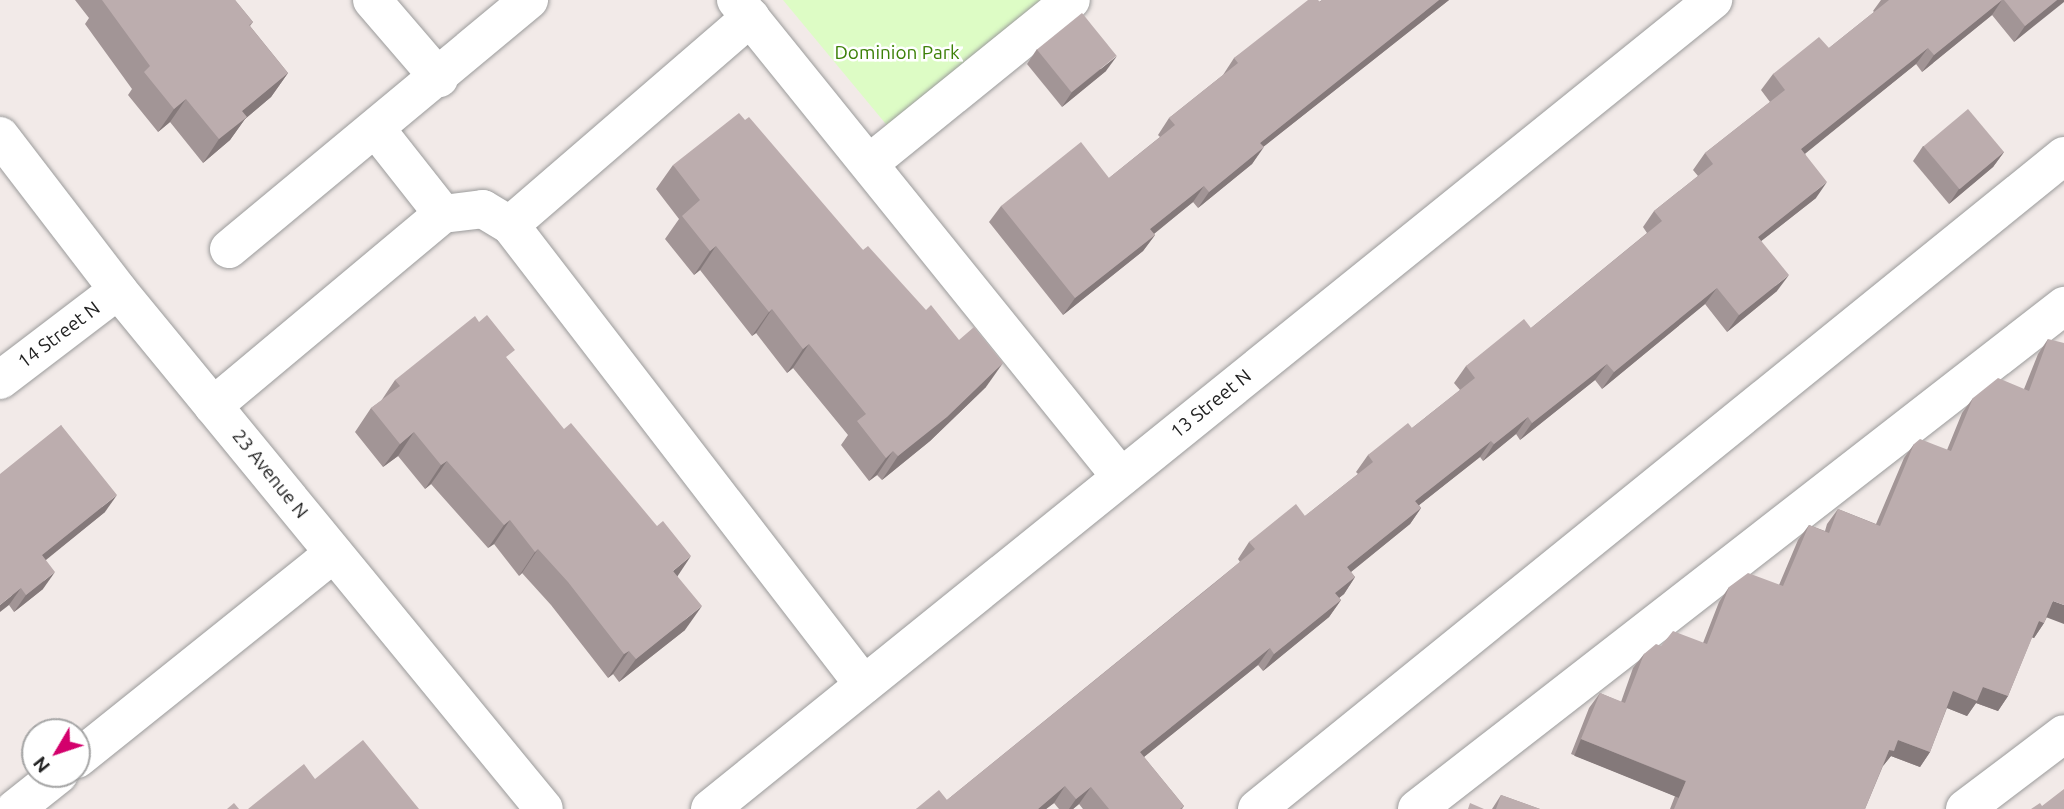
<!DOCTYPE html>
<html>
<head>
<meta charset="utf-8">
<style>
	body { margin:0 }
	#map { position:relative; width:2064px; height:809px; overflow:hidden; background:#f2eae8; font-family:Ubuntu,sans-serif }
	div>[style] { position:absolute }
	.park>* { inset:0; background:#ddfcc5 }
	.roads { filter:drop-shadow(0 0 2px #9b9b9b) drop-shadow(0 0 2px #9b9b9b) }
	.minor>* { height:38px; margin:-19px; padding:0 19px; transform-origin:19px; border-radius:19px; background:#fff }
	.wall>* { inset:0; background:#a29596 }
	.shaded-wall>* { inset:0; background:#84797a; transform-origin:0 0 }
	.building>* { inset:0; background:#bcadae; transform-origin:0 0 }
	span { translate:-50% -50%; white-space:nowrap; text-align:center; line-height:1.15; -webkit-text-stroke:5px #fff; paint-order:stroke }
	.park-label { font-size:19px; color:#3d8108 }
	.street-label { font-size:19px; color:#212121 }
	.north { position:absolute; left:21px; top:718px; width:70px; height:70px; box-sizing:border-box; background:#fff; border:2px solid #a6a6a6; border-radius:50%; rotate:231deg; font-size:19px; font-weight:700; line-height:28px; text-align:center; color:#212121 }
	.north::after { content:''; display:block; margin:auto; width:24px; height:32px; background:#d3006c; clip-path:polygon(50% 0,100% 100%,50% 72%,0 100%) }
</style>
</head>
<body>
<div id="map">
	<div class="park">
		<div style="clip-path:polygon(783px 0,1045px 0,890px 129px)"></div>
	</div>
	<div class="roads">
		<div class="minor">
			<div style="left:372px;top:0;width:103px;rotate:49.3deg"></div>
			<div style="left:736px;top:0;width:613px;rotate:51.09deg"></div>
			<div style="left:376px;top:129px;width:108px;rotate:51.8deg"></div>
			<div style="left:0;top:136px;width:194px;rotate:52.5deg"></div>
			<div style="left:118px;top:290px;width:671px;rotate:50.62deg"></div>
			<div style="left:871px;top:162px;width:257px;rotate:-39deg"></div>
			<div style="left:510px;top:225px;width:318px;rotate:-40.8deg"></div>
			<div style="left:229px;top:249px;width:390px;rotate:-39.7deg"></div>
			<div style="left:0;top:380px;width:148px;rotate:-37.3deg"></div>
			<div style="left:213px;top:406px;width:300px;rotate:-39.9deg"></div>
			<div style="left:443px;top:214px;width:40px;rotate:-7.1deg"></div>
			<div style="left:483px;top:209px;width:31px;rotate:31deg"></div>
			<div style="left:510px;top:225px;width:580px;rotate:52.42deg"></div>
			<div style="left:77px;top:759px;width:329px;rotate:-38.7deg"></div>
			<div style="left:15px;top:809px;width:56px;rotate:-38.5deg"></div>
			<div style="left:710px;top:809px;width:1289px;rotate:-38.89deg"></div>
			<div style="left:1257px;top:809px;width:1038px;rotate:-38.98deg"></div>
			<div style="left:1417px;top:809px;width:820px;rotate:-37.86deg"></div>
			<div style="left:1965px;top:809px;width:124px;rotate:-37.1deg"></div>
		</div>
	</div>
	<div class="wall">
		<div style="clip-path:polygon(75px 0,235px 0,253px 22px,250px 26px,288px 73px,271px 97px,245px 119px,230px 140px,203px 163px,170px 122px,158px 132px,128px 95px,132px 89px,85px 24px,89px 18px)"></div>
		<div style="clip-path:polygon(1322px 0,1449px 0,1263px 147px,1252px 164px,1198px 208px,1193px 202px,1154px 234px,1155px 235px,1143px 251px,1063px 315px,989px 222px,1001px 206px,1109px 178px,1160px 137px,1158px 135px,1169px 118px,1223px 75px,1234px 58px)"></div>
		<div style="clip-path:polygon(1881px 0,2064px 0,2014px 42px,1992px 15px,1922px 72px,1916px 64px,1805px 153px,1816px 198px,1761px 241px,1777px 291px,1727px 332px,1705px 304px,1602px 389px,1595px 380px,1520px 440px,1516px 434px,1483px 461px,1480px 457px,1419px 505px,1421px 508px,1410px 524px,1351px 572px,1355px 577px,1344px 594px,1339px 598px,1341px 600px,1329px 617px,1263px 671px,1258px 665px,1144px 757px,1184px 806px,1182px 809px,1083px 809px,1079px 804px,1073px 809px,1059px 809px,1054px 803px,1046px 809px,916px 809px,947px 800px,1240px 562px,1238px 559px,1249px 542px,1305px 516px,1358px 474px,1356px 472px,1368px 455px,1412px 428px,1460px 390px,1454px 383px,1466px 366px,1531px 328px,1647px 233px,1643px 227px,1654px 211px,1698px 176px,1693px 170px,1705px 153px,1770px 102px,1761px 90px,1773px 74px,1829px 48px,1874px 12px,1873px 11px)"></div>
		<div style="clip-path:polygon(1037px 49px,1106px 71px,1062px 107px,1027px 64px)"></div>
		<div style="clip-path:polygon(1923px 146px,2004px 152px,1993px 167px,1949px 204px,1913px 161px)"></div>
		<div style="clip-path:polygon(673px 165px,863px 250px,986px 387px,930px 441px,882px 480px,877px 475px,869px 481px,841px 445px,848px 435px,793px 368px,787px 373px,756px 333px,752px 336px,700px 270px,694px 275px,665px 239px,679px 219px,656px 189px)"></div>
		<div style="clip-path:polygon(2048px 339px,2047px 617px,2044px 623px,2034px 638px,2032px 637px,2008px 696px,1998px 711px,1976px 703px,1967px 716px,1947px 708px,1930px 752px,1920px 767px,1891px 756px,1883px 766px,1865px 809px,1670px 809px,1675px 796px,1571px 754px,1589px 708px,1600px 693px,1621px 702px,1633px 668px,1644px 654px,1661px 646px,1703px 643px,1719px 602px,1729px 587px,1779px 585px,1798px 540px,1809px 525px,1825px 531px,1827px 524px,1838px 509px,1876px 524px,1904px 458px,1914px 444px,1947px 450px,1962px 413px,1973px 398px,2024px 389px,2038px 354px)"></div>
		<div style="clip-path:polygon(508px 360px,677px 576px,685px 630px,619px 682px,613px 674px,608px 678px,551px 605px,522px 573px,519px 576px,494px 544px,488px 548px,431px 484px,425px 489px,398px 456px,383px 467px,355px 432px,371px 408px,381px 401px,395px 380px)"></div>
		<div style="clip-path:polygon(61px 425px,105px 512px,45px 560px,43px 589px,14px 612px,9px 605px)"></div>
		<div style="clip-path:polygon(1501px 795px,1540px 809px,1492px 809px)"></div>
	</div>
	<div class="shaded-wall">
		<div style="clip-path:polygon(1439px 0,1449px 0,1248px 159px,1260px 143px)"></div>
		<div style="clip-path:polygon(2002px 0,1992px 15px,1922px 72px,1934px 55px)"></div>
		<div style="clip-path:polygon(2057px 0,2064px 0,2064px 2px,2014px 42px,2025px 26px)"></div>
		<div style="clip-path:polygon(1928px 48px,1916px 64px,1790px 166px,1801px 149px)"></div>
		<div style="clip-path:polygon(1117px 56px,1106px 71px,1062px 107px,1072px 92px)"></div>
		<div style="clip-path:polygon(288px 73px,271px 97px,245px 119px,230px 140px,203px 163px,219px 139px,242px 111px)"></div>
		<div style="clip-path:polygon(186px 99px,170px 122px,158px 132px,174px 109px)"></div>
		<div style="clip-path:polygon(1264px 147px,1252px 164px,1198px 208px,1209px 192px)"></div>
		<div style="clip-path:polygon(2004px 152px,1993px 167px,1949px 204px,1959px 189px)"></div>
		<div style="clip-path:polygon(1827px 182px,1816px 198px,1746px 253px,1758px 237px)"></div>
		<div style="clip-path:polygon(1204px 186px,1193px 202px,1139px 246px,1150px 229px)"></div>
		<div style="clip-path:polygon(1155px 235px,1143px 251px,1063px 315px,1075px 298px)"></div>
		<div style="clip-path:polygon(716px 246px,700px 270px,694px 275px,710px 251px)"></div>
		<div style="clip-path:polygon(1789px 275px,1777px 291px,1727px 332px,1739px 315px)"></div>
		<div style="clip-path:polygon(1717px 288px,1705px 304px,1602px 389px,1614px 372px)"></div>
		<div style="clip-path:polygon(772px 309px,756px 333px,752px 336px,769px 312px)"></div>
		<div style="clip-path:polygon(809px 344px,793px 368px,787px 373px,803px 349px)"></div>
		<div style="clip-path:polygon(1003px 363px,986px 387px,930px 441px,882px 480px,898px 456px)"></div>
		<div style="clip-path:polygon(1607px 364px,1595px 380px,1520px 440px,1532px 423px)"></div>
		<div style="clip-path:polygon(1528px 417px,1516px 434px,1483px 461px,1494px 444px)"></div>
		<div style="clip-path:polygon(414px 432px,398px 456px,383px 467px,400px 444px)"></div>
		<div style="clip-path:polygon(1491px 441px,1480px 457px,1404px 517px,1415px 501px)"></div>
		<div style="clip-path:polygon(893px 451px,877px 475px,869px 481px,886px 458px)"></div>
		<div style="clip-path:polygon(447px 461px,431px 484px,425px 489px,441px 465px)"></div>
		<div style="clip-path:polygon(117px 495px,105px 512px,30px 573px,42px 555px)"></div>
		<div style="clip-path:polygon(1421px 508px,1410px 524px,1336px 584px,1347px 567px)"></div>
		<div style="clip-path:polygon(510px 520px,494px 544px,488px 548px,504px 525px)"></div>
		<div style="clip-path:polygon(538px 549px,522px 573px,519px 576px,535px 552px)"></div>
		<div style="clip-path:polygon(691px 556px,675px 580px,673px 571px)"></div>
		<div style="clip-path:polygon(55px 572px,43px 589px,14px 612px,26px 595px)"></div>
		<div style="clip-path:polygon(1355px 577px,1344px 594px,1324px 610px,1335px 593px)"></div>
		<div style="clip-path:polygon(21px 588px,9px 605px,0 612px,0 605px)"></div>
		<div style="clip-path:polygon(1341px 600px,1329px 617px,1263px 671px,1274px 654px)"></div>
		<div style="clip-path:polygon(2053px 601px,2064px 605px,2064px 624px,2043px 616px)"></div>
		<div style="clip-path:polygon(702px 606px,685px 630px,619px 682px,636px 659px)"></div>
		<div style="clip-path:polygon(2039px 621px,2044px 623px,2034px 638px,2028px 636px)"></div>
		<div style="clip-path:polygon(1270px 648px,1258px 665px,1129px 769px,1140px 752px)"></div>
		<div style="clip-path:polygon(629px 651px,613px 674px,608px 678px,624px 654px)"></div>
		<div style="clip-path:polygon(1983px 687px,2008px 696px,1998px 711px,1976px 703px,1967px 716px,1942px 706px,1953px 691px)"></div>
		<div style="left:1581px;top:739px;width:113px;height:18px;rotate:22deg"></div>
		<div style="clip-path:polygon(1898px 740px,1930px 752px,1920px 767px,1891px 756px,1883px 766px,1889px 750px)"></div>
		<div style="clip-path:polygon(1065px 786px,1054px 803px,1046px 809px,1038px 809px)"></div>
		<div style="clip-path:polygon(1091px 787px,1079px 804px,1073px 809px,1069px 809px,1076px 799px)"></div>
	</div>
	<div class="building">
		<div style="clip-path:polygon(102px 0,235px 0,253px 22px,249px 25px,288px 73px,242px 111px,247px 117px,219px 139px,186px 99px,174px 109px,144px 72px,150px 66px)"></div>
		<div style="clip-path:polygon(1308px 0,1318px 0,1320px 2px,1322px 0,1439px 0,1260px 143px,1264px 147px,1209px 192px,1204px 186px,1150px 229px,1155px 235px,1075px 298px,1001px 206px,1081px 142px,1109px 178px,1175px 125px,1169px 118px,1238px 63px,1234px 58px)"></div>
		<div style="clip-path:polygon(1889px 0,2002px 0,1934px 55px,1928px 48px,1801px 149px,1827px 182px,1758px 237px,1789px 275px,1739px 315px,1717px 288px,1614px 372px,1607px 364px,1532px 423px,1528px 417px,1494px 444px,1491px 441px,1415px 501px,1421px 508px,1347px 567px,1355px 577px,1335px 593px,1341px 600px,1274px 654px,1270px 648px,1140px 752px,1184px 806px,1180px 809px,1109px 809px,1091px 787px,1076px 799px,1065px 786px,1038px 809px,916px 809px,939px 790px,947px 800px,1216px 582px,1255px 549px,1249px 542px,1296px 504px,1305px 516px,1373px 462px,1368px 455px,1408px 423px,1412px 428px,1475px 378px,1466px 366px,1524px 319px,1531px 328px,1662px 221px,1654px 211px,1713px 164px,1705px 153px,1785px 90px,1773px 74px,1819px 37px,1829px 48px)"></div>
		<div style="clip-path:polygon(2004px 0,2057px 0,2025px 26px)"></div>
		<div style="left:1082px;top:13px;width:55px;height:58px;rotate:51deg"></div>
		<div style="left:1968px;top:109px;width:56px;height:58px;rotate:50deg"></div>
		<div style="clip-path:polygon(739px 113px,745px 120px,749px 117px,863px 250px,868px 246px,926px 310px,931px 305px,959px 340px,974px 327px,1003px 363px,947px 417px,898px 456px,893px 451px,886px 458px,857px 421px,866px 414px,809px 344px,803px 349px,772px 309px,769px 312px,716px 246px,710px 251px,682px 216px,700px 200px,673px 165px)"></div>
		<div style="clip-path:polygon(487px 315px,515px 350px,506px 357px,564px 429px,571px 423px,657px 526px,663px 521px,691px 556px,673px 571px,702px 606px,636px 659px,629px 651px,624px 654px,568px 582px,538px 549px,535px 552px,510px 520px,504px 525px,447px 461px,441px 465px,414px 432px,400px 444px,371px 408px,400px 386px,395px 380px,475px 316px,479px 322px)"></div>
		<div style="clip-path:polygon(2048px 339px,2064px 343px,2064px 605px,2053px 601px,2044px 623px,2039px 621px,2008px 696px,1983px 687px,1977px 701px,1953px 691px,1930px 752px,1898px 740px,1894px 751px,1889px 750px,1865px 809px,1674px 809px,1686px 781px,1581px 739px,1600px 693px,1625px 703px,1644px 654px,1656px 644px,1661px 646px,1673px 631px,1707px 644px,1729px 587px,1748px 573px,1783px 586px,1809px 525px,1829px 533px,1838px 509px,1880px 526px,1914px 444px,1920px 439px,1951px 451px,1973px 398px,1998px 378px,2029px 391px)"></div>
		<div style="clip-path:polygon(61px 425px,117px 495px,42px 555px,55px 572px,26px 595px,21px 588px,0 605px,0 474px)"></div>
		<div style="clip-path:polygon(363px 740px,419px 809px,248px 809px,304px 764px,315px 779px)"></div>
		<div style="clip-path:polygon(2064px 789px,2064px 809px,2031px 809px,2040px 803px,2042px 806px)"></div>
		<div style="clip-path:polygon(1501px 795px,1540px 809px,1496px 809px)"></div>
		<div style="clip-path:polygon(234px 803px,239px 809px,227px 809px)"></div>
		<div style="clip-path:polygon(1470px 803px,1484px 809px,1468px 809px)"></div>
	</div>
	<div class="park-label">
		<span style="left:897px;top:53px">Dominion Park</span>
	</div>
	<div class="street-label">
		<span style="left:59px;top:335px;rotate:-37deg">14 Street N</span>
		<span style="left:1211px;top:404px;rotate:-39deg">13 Street N</span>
		<span style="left:270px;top:474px;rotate:51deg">23 Avenue N</span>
	</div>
	<div class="north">N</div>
</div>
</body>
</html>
